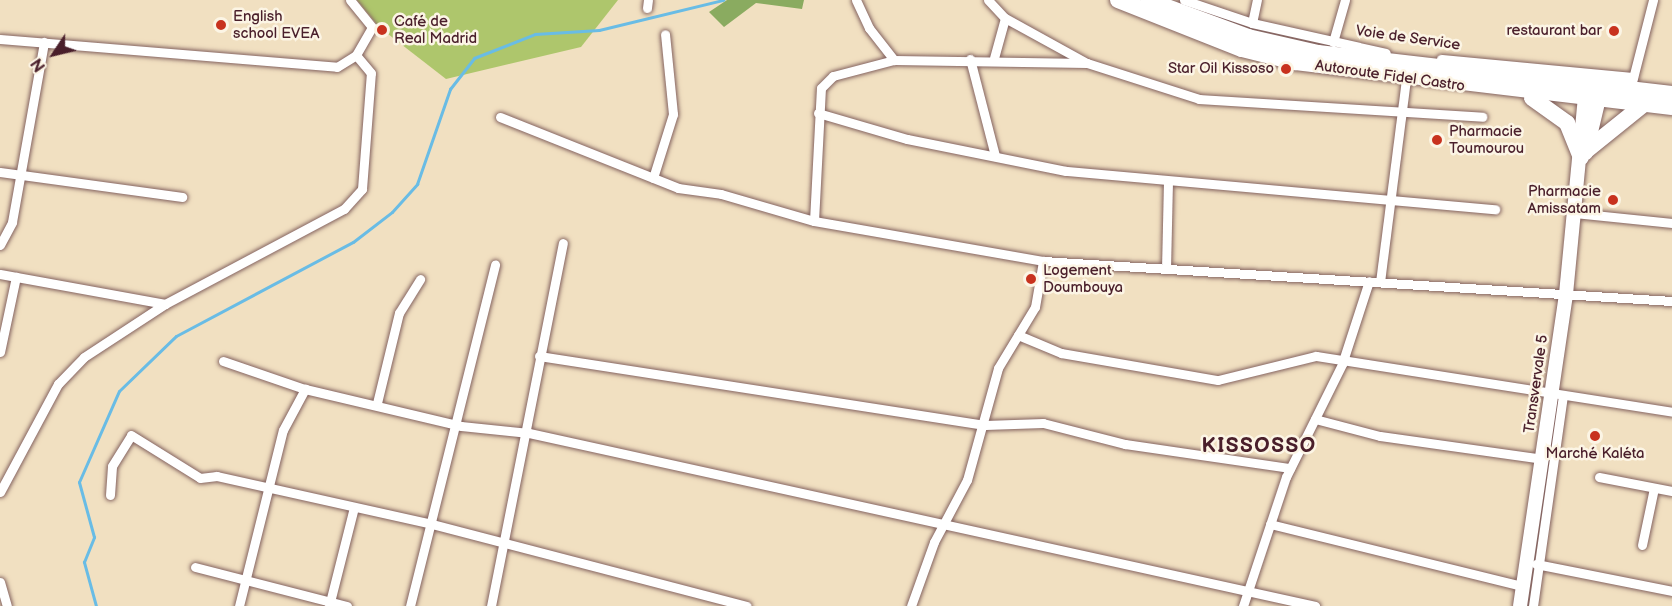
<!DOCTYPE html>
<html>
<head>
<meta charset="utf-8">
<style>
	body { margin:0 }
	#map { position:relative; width:1672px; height:606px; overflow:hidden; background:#f1e0c1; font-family:"Balsamiq Sans",sans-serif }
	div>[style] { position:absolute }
	.green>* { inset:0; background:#aec66c }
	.forest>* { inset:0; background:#8aab60 }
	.stream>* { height:3px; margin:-1.5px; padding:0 1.5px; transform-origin:1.5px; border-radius:1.5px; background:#69bce5 }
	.roads { filter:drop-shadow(0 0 2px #846360) drop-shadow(0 0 2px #846360) }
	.street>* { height:9px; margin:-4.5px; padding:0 4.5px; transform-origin:4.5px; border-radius:4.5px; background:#fff }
	.secondary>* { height:14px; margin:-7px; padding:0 7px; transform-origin:7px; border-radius:7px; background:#fff }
	.highway>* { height:16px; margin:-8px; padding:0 8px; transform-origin:8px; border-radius:8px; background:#fff }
	.dots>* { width:16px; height:16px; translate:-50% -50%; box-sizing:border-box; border:3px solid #fcf5e5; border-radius:50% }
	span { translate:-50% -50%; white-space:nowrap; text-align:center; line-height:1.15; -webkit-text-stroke:5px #fcf5e5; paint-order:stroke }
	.poi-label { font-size:15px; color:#4a1f2b }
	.left { translate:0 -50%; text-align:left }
	.right { translate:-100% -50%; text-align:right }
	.street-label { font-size:15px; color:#4a1f2b }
	.district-label { font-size:21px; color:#4a1f2b; font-weight:700; letter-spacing:1.5px }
	.north { position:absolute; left:24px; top:24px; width:60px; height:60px; -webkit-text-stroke:4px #fcf5e5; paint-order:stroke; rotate:235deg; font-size:16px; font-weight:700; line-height:24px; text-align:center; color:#4a1f2b }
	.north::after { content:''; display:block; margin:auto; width:21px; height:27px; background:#4a1f2b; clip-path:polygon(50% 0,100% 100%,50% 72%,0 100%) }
</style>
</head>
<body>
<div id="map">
	<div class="green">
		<div style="clip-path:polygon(357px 0,618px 0,581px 47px,446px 79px,379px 27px)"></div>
	</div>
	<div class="forest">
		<div style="clip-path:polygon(727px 0,804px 0,802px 9px,756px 3px,724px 27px,709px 12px)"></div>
	</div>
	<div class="stream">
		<div style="left:96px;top:606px;width:46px;rotate:-105.3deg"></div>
		<div style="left:84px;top:562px;width:27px;rotate:-68deg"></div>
		<div style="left:94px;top:537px;width:57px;rotate:-105.3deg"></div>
		<div style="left:79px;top:482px;width:99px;rotate:-66.3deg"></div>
		<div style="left:119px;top:391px;width:79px;rotate:-44deg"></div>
		<div style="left:176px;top:336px;width:200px;rotate:-28deg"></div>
		<div style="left:353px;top:242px;width:49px;rotate:-37.6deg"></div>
		<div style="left:392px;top:212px;width:38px;rotate:-48deg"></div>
		<div style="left:417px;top:184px;width:101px;rotate:-70.8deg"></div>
		<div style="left:450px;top:89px;width:39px;rotate:-52deg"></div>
		<div style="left:474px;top:58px;width:66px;rotate:-21.5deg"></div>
		<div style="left:535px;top:34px;width:64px;rotate:-3.6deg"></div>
		<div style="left:599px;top:30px;width:128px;rotate:-13.6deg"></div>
	</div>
	<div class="roads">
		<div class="street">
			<div style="left:856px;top:0;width:31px;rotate:65deg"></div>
			<div style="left:869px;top:28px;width:41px;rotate:52deg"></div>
			<div style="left:988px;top:0;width:25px;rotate:47deg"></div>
			<div style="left:1005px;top:18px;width:91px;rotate:28.8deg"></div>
			<div style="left:1184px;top:0;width:72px;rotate:18.7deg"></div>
			<div style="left:1252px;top:23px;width:137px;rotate:12.6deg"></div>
			<div style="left:647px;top:8px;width:8px;rotate:-83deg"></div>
			<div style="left:1252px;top:23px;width:24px;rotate:-78deg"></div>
			<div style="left:0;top:39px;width:338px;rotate:4.7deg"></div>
			<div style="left:337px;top:67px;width:22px;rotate:-32deg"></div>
			<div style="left:356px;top:55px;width:32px;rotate:-60deg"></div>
			<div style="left:372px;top:27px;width:35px;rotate:-129deg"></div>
			<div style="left:1333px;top:42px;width:44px;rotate:-74.1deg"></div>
			<div style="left:994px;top:58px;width:41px;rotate:-74.6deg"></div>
			<div style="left:970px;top:59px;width:100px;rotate:75.5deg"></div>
			<div style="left:1441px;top:59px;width:193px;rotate:5.4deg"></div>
			<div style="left:1632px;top:82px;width:85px;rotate:-75.6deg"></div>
			<div style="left:818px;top:113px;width:93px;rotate:16.3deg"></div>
			<div style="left:907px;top:139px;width:162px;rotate:11.4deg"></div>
			<div style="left:1066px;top:171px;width:431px;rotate:5.1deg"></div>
			<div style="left:500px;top:117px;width:192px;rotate:21.7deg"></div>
			<div style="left:678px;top:188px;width:43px;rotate:7.9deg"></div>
			<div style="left:721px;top:194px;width:97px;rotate:16.2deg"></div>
			<div style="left:814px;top:221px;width:232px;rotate:9.9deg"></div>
			<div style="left:1043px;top:261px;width:630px;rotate:3.64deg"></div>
			<div style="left:0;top:172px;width:184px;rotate:7.8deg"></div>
			<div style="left:653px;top:178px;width:67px;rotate:-72.6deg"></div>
			<div style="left:673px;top:114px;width:80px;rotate:-95.7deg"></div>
			<div style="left:1574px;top:213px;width:99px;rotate:5.8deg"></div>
			<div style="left:814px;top:221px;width:133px;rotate:-87deg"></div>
			<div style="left:821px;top:88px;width:17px;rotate:-45deg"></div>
			<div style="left:833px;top:76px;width:63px;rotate:-14.7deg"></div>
			<div style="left:894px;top:60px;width:193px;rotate:0.9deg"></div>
			<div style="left:1087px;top:63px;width:118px;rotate:17.8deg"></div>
			<div style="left:1199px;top:99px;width:284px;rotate:3.6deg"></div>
			<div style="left:0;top:245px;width:26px;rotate:-62deg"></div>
			<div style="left:12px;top:222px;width:183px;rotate:-79.9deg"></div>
			<div style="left:1166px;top:269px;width:86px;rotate:-88.7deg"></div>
			<div style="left:0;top:274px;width:168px;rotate:10.3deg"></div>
			<div style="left:165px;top:304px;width:203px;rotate:-28deg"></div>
			<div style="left:344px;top:209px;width:27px;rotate:-48deg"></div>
			<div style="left:362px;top:189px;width:116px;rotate:-85.6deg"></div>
			<div style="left:371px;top:73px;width:23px;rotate:-130deg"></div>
			<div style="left:1380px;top:282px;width:205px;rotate:-82.7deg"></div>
			<div style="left:1018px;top:335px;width:47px;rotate:22.7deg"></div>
			<div style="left:1061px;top:353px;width:159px;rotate:9.8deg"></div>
			<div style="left:1218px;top:380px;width:101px;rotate:-13.8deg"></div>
			<div style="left:1316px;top:356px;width:360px;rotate:8.9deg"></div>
			<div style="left:0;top:352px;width:77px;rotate:-78deg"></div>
			<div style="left:539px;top:356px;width:451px;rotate:8.8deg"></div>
			<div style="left:985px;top:425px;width:58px;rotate:-2deg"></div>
			<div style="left:1043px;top:423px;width:85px;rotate:14.4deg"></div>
			<div style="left:1125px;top:444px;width:167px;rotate:8.3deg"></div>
			<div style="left:223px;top:361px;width:87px;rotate:18.9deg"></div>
			<div style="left:305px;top:389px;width:160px;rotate:13.3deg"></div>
			<div style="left:461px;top:426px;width:68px;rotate:5.9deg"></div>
			<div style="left:529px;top:433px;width:805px;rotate:12.41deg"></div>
			<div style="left:377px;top:403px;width:93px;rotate:-76.3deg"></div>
			<div style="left:399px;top:313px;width:40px;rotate:-58deg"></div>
			<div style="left:1315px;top:419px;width:67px;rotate:14.7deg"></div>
			<div style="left:1380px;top:436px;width:165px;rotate:8deg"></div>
			<div style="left:1599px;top:477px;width:74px;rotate:10.9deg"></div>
			<div style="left:0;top:492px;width:123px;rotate:-61.8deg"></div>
			<div style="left:58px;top:384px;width:37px;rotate:-46deg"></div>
			<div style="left:84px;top:357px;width:97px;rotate:-33.2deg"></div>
			<div style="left:110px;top:495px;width:29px;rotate:-86deg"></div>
			<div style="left:112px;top:466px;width:36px;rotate:-58deg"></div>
			<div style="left:131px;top:435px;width:81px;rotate:31.9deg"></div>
			<div style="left:200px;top:478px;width:17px;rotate:-7deg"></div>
			<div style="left:217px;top:476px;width:220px;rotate:12.6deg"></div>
			<div style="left:432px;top:524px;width:325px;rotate:14.6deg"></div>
			<div style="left:1270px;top:524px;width:260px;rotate:13.8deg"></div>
			<div style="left:1642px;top:545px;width:58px;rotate:-78.1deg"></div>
			<div style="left:1536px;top:564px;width:139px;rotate:11.2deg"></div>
			<div style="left:195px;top:567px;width:157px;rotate:14.4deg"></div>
			<div style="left:0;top:582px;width:25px;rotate:74deg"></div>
			<div style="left:239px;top:606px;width:181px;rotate:-76deg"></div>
			<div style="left:283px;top:430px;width:47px;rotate:-61.8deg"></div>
			<div style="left:329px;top:606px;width:102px;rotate:-75.8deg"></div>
			<div style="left:410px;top:606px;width:352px;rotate:-76deg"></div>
			<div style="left:491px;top:606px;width:370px;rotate:-78.8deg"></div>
			<div style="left:911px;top:606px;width:68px;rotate:-70.2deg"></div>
			<div style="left:934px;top:542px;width:70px;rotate:-62deg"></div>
			<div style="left:967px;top:480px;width:116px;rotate:-74.5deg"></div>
			<div style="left:998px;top:368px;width:71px;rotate:-58.8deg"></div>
			<div style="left:1035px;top:307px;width:47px;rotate:-80.1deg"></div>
			<div style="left:1243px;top:606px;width:136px;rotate:-71.6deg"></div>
			<div style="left:1286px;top:477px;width:126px;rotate:-63.6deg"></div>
			<div style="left:1342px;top:364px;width:87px;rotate:-72deg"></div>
			<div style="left:1533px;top:606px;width:212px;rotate:-81.9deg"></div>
		</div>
		<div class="secondary">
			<div style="left:1586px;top:153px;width:65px;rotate:-76.6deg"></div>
			<div style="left:1520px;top:606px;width:315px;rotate:-81.6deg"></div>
			<div style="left:1566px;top:294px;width:207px;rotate:-84.5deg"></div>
		</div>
		<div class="highway">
			<div style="left:1118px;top:0;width:133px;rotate:21.6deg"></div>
			<div style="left:1242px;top:49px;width:55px;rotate:13.8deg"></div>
			<div style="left:1295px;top:62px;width:380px;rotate:6.8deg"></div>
			<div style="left:1148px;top:0;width:107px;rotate:20.3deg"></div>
			<div style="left:1248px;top:37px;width:72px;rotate:12.9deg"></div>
			<div style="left:1318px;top:53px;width:356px;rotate:6.6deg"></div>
			<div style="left:1532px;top:98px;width:43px;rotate:35.5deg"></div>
			<div style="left:1567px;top:123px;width:37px;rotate:68deg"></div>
			<div style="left:1587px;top:150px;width:72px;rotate:-38.8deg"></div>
		</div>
	</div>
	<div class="dots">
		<div style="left:221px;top:25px;background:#c8321e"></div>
		<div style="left:382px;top:30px;background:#c8321e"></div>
		<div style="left:1614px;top:31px;background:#c8321e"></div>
		<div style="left:1286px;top:69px;background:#c8321e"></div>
		<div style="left:1437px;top:140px;background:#c8321e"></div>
		<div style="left:1613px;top:200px;background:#c8321e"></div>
		<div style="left:1031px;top:279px;background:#c8321e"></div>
		<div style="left:1595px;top:436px;background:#c8321e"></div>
	</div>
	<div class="poi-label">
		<span class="left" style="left:233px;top:25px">English<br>school EVEA</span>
		<span class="left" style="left:394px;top:30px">Café de<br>Real Madrid</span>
		<span class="right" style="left:1602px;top:31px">restaurant bar</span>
		<span class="right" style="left:1274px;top:69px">Star Oil Kissoso</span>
		<span class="left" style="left:1449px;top:140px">Pharmacie<br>Toumourou</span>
		<span class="right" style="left:1601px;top:200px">Pharmacie<br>Amissatam</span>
		<span class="left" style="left:1043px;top:279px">Logement<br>Doumbouya</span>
		<span style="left:1595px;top:454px">Marché Kaléta</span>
	</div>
	<div class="street-label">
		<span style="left:1408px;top:38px;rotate:8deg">Voie de Service</span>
		<span style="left:1390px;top:76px;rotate:8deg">Autoroute Fidel Castro</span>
		<span style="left:1536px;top:384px;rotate:-82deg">Transvervale 5</span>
	</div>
	<div class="district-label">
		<span style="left:1259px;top:446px">KISSOSSO</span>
	</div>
	<div class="north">N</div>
</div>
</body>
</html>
